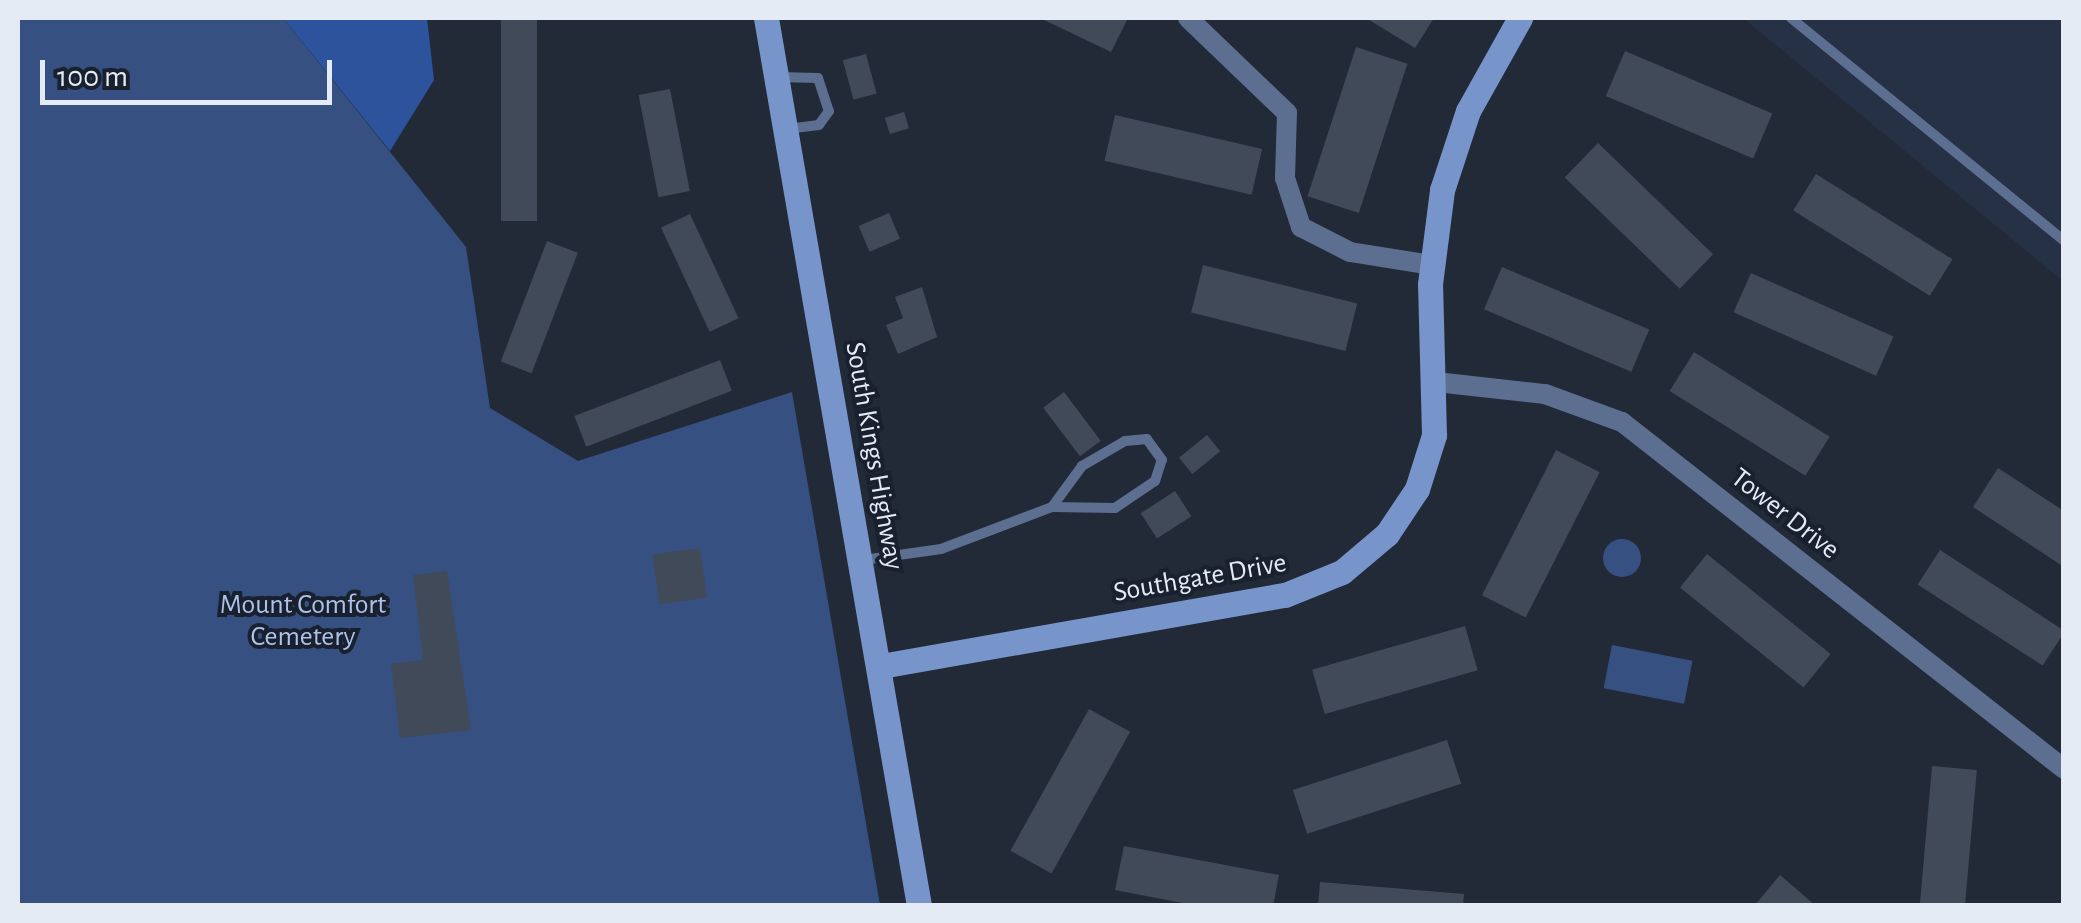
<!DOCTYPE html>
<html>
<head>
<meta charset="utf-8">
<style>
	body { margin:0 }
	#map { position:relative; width:2081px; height:923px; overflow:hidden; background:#222a38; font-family:"Alegreya Sans",sans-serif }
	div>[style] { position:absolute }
	.built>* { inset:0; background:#273145 }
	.green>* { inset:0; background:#365081; transform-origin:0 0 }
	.round { border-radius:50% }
	.forest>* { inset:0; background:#2d539d }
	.building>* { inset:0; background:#414a59; transform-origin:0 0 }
	.lane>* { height:10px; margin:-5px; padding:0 5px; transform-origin:5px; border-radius:5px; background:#5c6f91 }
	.street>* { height:20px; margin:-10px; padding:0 10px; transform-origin:10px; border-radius:10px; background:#5c6f91 }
	.secondary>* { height:25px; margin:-12.5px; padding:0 12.5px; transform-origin:12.5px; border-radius:12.5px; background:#7895cb }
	span { translate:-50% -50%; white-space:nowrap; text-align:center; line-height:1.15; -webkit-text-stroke:8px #19202e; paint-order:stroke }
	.street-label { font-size:28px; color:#e5ebf4 }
	.park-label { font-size:28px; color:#acc2eb }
	.frame { position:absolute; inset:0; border:20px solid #e5ebf4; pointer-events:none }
	.scale { position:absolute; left:40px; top:60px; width:292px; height:45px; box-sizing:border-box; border:5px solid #e5ebf4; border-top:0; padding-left:12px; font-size:30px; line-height:35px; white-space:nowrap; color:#e5ebf4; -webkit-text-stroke:8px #19202e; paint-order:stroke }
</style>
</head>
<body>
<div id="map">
	<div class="built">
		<div style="clip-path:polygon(1743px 18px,2063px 18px,2063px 281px)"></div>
	</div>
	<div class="green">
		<div style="clip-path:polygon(18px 18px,283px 18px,466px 247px,490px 408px,578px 461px,792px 392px,880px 905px,18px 905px)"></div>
		<div class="round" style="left:1603px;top:539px;width:38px;height:38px"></div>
		<div style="left:1612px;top:645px;width:82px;height:44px;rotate:11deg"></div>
	</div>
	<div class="forest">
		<div style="clip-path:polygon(283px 18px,427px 18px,434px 80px,390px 151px)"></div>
	</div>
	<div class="building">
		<div style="left:501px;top:18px;width:36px;height:203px"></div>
		<div style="clip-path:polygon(1040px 18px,1128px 18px,1111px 52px)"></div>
		<div style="clip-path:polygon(1366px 18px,1434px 18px,1415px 48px)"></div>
		<div style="left:1356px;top:47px;width:54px;height:157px;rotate:18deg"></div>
		<div style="left:1625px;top:51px;width:160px;height:49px;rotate:23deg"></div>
		<div style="left:866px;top:54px;width:41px;height:24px;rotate:75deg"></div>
		<div style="left:670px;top:89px;width:104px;height:32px;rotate:79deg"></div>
		<div style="left:904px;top:112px;width:17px;height:20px;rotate:73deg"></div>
		<div style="left:1115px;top:115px;width:151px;height:47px;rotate:13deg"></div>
		<div style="left:1598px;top:143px;width:160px;height:48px;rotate:44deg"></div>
		<div style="left:1816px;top:174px;width:161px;height:43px;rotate:32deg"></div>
		<div style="left:889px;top:213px;width:28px;height:33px;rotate:67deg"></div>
		<div style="left:690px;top:214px;width:115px;height:32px;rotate:65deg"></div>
		<div style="left:547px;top:241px;width:33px;height:129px;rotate:21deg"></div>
		<div style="left:1203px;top:265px;width:159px;height:49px;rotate:14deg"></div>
		<div style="left:1502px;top:267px;width:160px;height:46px;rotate:23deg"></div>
		<div style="left:1751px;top:273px;width:156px;height:43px;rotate:24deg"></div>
		<div style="clip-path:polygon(922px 287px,937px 337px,898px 354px,886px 325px,903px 318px,895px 297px)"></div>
		<div style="left:1694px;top:352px;width:160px;height:46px;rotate:32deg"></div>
		<div style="left:720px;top:360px;width:33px;height:156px;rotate:69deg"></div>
		<div style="left:1064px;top:392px;width:61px;height:26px;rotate:53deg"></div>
		<div style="left:1207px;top:435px;width:21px;height:36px;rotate:51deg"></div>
		<div style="left:1556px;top:450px;width:49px;height:163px;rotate:27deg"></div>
		<div style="clip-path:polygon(1998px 468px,2064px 511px,2064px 567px,1973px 507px)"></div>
		<div style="left:1175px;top:491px;width:30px;height:41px;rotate:57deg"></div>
		<div style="left:700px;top:548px;width:50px;height:48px;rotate:82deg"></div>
		<div style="left:1940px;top:550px;width:149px;height:41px;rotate:33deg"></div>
		<div style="left:1707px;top:554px;width:159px;height:43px;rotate:39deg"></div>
		<div style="clip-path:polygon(447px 571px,471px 730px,400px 738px,391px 664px,423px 660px,413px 575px)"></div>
		<div style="left:1465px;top:626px;width:46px;height:159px;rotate:74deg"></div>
		<div style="left:1089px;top:709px;width:47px;height:162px;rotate:29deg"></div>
		<div style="left:1447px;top:740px;width:46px;height:162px;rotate:72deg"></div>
		<div style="left:1932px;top:766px;width:45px;height:141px;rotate:5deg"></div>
		<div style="clip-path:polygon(1124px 846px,1279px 875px,1273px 906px,1198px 906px,1115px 890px)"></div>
		<div style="clip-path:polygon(1780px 875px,1816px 906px,1754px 906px)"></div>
		<div style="clip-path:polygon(1320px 882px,1464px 894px,1463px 906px,1318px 906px)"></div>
	</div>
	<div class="lane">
		<div style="left:1791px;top:18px;width:353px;rotate:39.2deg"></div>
		<div style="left:777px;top:77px;width:41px;rotate:1.4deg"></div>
		<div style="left:818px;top:78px;width:35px;rotate:72deg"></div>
		<div style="left:829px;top:111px;width:17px;rotate:126deg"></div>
		<div style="left:819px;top:125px;width:32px;rotate:173deg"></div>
		<div style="left:863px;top:560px;width:79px;rotate:-8deg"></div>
		<div style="left:941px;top:549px;width:119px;rotate:-20.7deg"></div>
		<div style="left:1052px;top:507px;width:63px;rotate:0.9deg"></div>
		<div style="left:1115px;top:508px;width:48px;rotate:-34deg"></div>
		<div style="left:1155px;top:481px;width:22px;rotate:-72deg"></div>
		<div style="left:1162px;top:460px;width:26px;rotate:-126deg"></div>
		<div style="left:1147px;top:439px;width:22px;rotate:175deg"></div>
		<div style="left:1125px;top:441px;width:50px;rotate:149.8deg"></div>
		<div style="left:1082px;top:466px;width:51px;rotate:126.2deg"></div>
	</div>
	<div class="street">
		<div style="left:1188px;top:18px;width:137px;rotate:43.8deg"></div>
		<div style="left:1287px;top:113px;width:65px;rotate:91.8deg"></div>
		<div style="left:1285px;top:178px;width:52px;rotate:71.9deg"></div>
		<div style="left:1301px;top:227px;width:55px;rotate:27deg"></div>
		<div style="left:1350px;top:252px;width:82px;rotate:9.1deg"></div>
		<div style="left:1436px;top:382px;width:110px;rotate:6.3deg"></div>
		<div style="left:1545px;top:394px;width:82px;rotate:20deg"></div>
		<div style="left:1622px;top:422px;width:562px;rotate:38.13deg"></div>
	</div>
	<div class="secondary">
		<div style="left:766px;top:18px;width:901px;rotate:80.22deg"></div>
		<div style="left:881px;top:666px;width:410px;rotate:-10deg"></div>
		<div style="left:1285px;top:595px;width:61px;rotate:-22deg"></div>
		<div style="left:1342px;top:572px;width:59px;rotate:-40.2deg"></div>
		<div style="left:1387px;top:534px;width:54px;rotate:-56.3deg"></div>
		<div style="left:1417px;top:489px;width:57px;rotate:-72.5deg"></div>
		<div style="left:1434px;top:435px;width:151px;rotate:-91.5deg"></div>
		<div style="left:1430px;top:284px;width:95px;rotate:-82.7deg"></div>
		<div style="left:1442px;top:190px;width:83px;rotate:-71.8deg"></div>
		<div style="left:1468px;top:111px;width:107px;rotate:-60.8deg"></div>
	</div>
	<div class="street-label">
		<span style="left:874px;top:456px;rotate:80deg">South Kings Highway</span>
		<span style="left:1785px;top:514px;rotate:38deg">Tower Drive</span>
		<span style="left:1200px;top:578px;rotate:-10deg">Southgate Drive</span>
	</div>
	<div class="park-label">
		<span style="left:303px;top:621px">Mount Comfort<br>Cemetery</span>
	</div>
	<div class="frame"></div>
	<div class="scale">100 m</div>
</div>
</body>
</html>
